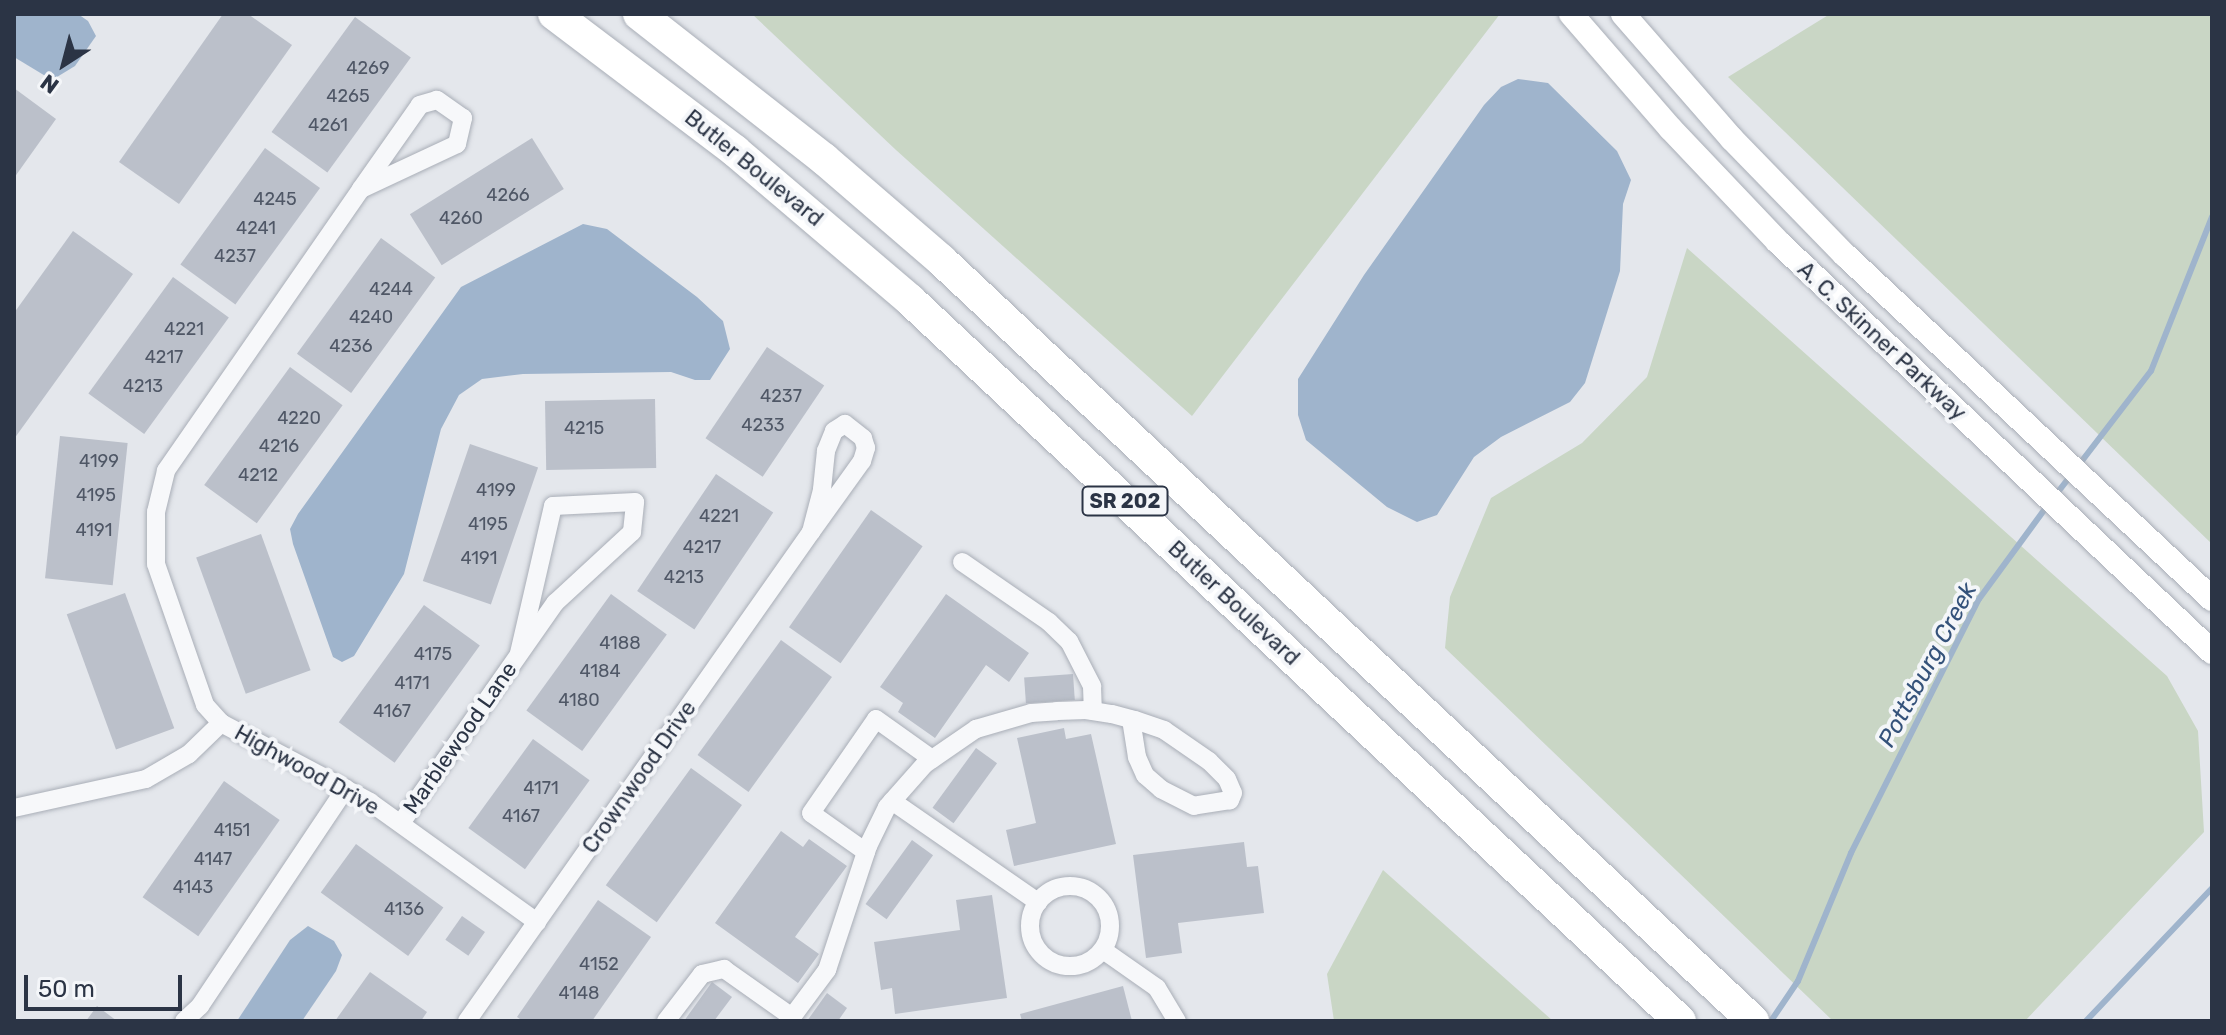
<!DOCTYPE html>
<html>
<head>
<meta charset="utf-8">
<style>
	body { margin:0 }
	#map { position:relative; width:2226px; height:1035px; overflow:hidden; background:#e4e7ec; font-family:Rubik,sans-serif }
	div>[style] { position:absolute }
	.green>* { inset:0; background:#c9d6c5 }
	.water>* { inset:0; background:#9fb4cc }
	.stream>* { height:6px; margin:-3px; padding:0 3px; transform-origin:3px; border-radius:3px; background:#9fb4cc }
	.building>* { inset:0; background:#bbc0ca; transform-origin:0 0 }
	.roads { filter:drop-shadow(0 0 2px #a9aeb7) drop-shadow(0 0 2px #a9aeb7) }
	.street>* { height:18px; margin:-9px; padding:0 9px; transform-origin:9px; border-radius:9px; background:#f7f8fa }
	.street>.ring { margin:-9px; padding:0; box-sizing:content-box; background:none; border:18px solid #f7f8fa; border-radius:50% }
	.secondary>* { height:24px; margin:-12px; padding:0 12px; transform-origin:12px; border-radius:12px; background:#fff }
	.highway>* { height:32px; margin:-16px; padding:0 16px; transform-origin:16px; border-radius:16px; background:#fff }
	span { translate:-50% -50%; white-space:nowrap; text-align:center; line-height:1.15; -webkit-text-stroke:8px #f4f6f9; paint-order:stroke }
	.number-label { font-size:18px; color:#4f5766 }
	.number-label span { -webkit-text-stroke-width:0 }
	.shield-label span { padding:2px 6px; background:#f4f6f9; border:2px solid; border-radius:6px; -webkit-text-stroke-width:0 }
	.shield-label { font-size:20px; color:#2b3445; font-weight:700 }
	.street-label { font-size:22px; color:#2b3445 }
	.water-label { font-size:24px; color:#34527a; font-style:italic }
	.frame { position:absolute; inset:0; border:16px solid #2b3445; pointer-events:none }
	.north { position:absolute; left:24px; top:24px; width:80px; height:80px; -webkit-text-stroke:6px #f4f6f9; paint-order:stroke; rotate:216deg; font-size:22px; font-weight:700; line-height:32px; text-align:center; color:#2b3445 }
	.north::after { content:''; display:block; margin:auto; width:28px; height:36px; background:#2b3445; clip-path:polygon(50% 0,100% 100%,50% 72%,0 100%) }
	.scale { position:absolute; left:24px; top:975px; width:158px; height:36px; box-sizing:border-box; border:4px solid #2b3445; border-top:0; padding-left:10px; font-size:24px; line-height:28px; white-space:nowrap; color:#2b3445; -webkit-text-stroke:6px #f4f6f9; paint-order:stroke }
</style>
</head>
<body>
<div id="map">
	<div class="green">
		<div style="clip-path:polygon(752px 14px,1500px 14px,1192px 416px,896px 150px)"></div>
		<div style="clip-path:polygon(1830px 14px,2212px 14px,2212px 544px,1728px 77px)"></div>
		<div style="clip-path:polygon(1687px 248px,2167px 676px,2198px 731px,2204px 832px,2025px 1021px,1833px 1021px,1445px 648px,1450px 597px,1491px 498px,1582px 443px,1647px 377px)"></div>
		<div style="clip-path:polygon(1383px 870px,1553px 1021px,1334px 1021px,1327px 974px)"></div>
	</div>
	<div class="water">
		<div style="clip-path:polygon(14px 14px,78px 14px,88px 21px,96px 36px,75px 66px,52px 80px,14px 57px)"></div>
		<div style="clip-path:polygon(1518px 79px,1548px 83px,1617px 151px,1631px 180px,1623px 204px,1620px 271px,1585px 383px,1570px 402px,1501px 437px,1474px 457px,1437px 515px,1417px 522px,1387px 507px,1306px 440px,1298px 415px,1298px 379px,1364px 275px,1484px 105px,1501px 87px)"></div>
		<div style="clip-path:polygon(583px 224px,607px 229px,697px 297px,723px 321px,730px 349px,710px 380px,695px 380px,671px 372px,523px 374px,482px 379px,459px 395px,441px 429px,404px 574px,354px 656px,342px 662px,333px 657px,293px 544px,290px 529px,298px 514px,461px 287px)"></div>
		<div style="clip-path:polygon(308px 926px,334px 941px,342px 955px,336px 971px,302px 1021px,237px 1021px,290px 940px)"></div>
	</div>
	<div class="stream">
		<div style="left:2078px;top:466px;width:120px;rotate:-52.5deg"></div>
		<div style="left:2151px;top:371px;width:166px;rotate:-68.4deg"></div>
		<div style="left:2054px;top:497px;width:29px;rotate:-52deg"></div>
		<div style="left:1771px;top:1021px;width:48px;rotate:-56deg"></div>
		<div style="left:1798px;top:981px;width:139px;rotate:-67.5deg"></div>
		<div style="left:1851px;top:853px;width:284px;rotate:-63.3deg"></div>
		<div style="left:1979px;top:599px;width:115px;rotate:-53.8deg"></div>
		<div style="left:2086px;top:1021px;width:183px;rotate:-46.5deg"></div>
	</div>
	<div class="building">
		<div style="clip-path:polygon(223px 14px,248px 14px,292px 45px,179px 204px,119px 162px)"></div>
		<div style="left:355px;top:17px;width:69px;height:142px;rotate:36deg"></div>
		<div style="clip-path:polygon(14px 88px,56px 119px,14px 178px)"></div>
		<div style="left:532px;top:138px;width:60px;height:144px;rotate:58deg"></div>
		<div style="left:265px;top:148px;width:68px;height:144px;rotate:36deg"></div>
		<div style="clip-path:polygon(73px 231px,133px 274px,14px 439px,14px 313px)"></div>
		<div style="left:381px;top:238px;width:67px;height:143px;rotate:36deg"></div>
		<div style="left:173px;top:277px;width:69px;height:144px;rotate:36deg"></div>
		<div style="left:767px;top:347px;width:69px;height:110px;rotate:34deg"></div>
		<div style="left:290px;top:367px;width:65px;height:146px;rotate:36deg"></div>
		<div style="left:655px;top:399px;width:69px;height:110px;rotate:89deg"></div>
		<div style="left:60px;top:436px;width:68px;height:143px;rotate:6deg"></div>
		<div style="left:470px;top:444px;width:72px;height:145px;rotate:19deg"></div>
		<div style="left:716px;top:474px;width:69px;height:141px;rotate:34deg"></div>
		<div style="left:871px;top:510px;width:63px;height:143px;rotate:35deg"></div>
		<div style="left:261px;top:534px;width:145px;height:69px;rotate:70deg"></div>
		<div style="left:125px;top:593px;width:144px;height:62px;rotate:70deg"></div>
		<div style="left:611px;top:594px;width:69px;height:144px;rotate:36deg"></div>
		<div style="clip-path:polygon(946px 594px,1029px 653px,1009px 682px,986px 665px,935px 738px,898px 712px,903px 703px,880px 687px)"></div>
		<div style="left:424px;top:605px;width:69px;height:145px;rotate:36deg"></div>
		<div style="left:781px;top:640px;width:63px;height:142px;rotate:36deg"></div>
		<div style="left:1073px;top:674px;width:26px;height:49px;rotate:86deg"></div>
		<div style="clip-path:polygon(1064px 728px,1066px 739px,1091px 734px,1116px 844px,1014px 866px,1006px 830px,1036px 823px,1017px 738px)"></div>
		<div style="left:533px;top:739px;width:70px;height:110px;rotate:36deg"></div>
		<div style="left:976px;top:748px;width:26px;height:74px;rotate:36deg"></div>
		<div style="left:691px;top:768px;width:63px;height:145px;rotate:36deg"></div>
		<div style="left:224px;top:781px;width:68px;height:142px;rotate:35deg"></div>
		<div style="clip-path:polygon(781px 831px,803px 847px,809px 839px,847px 866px,795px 937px,819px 954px,798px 983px,715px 923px)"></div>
		<div style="left:912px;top:840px;width:26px;height:79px;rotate:36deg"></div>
		<div style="clip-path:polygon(1244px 842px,1247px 867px,1258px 866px,1264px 913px,1178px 923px,1182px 953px,1146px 958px,1133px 855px)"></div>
		<div style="left:356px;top:844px;width:108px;height:60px;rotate:36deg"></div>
		<div style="clip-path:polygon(992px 895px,1007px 998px,895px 1014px,892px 988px,881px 990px,874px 942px,960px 930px,956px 900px)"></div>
		<div style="clip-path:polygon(598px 900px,651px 937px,592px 1021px,523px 1021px,517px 1017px)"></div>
		<div style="left:462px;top:916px;width:28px;height:29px;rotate:35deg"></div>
		<div style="clip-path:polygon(370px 972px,427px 1012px,421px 1021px,335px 1021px)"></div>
		<div style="clip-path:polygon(712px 982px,732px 997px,714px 1021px,684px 1021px)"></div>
		<div style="clip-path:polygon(1123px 986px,1132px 1021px,1022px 1021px,1020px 1014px)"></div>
		<div style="clip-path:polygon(827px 993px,847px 1008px,838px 1021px,807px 1021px)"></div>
		<div style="clip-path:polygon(97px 1006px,117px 1021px,86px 1021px)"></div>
	</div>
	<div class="roads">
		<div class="street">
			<div style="left:361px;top:189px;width:106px;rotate:-25.1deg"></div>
			<div style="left:457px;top:144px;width:27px;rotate:-77deg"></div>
			<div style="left:463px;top:118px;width:32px;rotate:-145deg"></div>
			<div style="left:437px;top:100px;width:18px;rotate:164deg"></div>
			<div style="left:420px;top:105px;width:103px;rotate:125.1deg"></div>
			<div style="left:361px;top:189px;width:343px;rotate:124.7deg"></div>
			<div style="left:166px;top:471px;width:42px;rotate:103.7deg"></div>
			<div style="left:156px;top:512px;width:52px;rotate:90deg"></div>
			<div style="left:156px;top:564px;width:149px;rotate:70.8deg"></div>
			<div style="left:205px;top:705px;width:24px;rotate:48deg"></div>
			<div style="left:221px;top:723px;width:169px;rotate:27.9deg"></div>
			<div style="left:370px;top:802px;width:206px;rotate:35.7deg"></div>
			<div style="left:962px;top:562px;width:106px;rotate:34.6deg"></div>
			<div style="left:1049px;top:622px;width:28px;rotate:44deg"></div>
			<div style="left:1069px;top:641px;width:51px;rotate:62.9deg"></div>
			<div style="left:1092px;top:686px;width:25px;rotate:88deg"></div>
			<div style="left:892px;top:801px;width:178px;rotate:34.7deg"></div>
			<div style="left:14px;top:808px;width:135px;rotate:-12.4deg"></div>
			<div style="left:146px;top:779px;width:50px;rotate:-30.2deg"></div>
			<div style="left:189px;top:754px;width:45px;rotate:-44.1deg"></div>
			<div style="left:401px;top:823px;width:269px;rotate:-55deg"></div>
			<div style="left:555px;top:603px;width:105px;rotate:-42.7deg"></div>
			<div style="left:632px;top:532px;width:30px;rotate:-84deg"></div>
			<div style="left:635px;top:502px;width:82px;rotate:177.2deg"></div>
			<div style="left:553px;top:506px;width:151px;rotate:103deg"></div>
			<div style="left:866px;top:852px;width:67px;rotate:-144.7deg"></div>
			<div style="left:811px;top:813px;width:114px;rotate:-55.3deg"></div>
			<div style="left:876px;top:719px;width:69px;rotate:35.5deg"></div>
			<div class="ring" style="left:1030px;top:886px;width:62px;height:62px"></div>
			<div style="left:1103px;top:950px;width:66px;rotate:35.1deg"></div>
			<div style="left:1157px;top:988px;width:39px;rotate:59deg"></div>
			<div style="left:184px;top:1021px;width:22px;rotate:-43deg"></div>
			<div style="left:200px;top:1006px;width:262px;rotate:-56.2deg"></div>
			<div style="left:467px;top:1021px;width:598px;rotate:-54.87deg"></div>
			<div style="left:811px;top:532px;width:87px;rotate:-54.3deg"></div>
			<div style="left:862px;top:461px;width:14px;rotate:-73deg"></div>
			<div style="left:866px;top:448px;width:10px;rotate:-107deg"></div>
			<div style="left:863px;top:438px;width:23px;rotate:-142deg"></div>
			<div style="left:845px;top:424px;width:13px;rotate:148deg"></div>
			<div style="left:834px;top:431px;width:22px;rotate:112deg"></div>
			<div style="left:826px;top:451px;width:39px;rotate:96deg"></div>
			<div style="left:822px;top:490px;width:43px;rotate:104.7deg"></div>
			<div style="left:666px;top:1021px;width:59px;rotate:-52.5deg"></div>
			<div style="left:702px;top:974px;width:23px;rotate:-13deg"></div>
			<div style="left:724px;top:969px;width:83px;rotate:35.2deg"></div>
			<div style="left:789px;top:1021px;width:64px;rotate:-53.3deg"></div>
			<div style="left:827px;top:970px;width:131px;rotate:-71.7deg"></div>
			<div style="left:868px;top:846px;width:43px;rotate:-64deg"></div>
			<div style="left:887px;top:807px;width:57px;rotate:-48.5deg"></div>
			<div style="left:925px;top:764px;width:62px;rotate:-34.5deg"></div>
			<div style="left:976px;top:729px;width:57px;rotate:-16.2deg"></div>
			<div style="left:1031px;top:713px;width:26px;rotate:-4deg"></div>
			<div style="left:1057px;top:711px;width:29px;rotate:-2deg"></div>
			<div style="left:1086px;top:710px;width:26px;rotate:9deg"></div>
			<div style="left:1112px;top:714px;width:24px;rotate:15deg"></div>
			<div style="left:1135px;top:720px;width:31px;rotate:19deg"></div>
			<div style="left:1164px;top:730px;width:55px;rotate:34.6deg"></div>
			<div style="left:1209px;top:761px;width:25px;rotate:45deg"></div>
			<div style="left:1227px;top:779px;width:15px;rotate:67deg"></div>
			<div style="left:1233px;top:793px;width:8px;rotate:113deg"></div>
			<div style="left:1230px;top:800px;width:36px;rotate:171deg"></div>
			<div style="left:1194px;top:806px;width:37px;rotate:-153deg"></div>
			<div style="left:1161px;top:789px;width:21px;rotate:-139deg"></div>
			<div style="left:1145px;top:775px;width:20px;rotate:-114deg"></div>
			<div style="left:1137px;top:757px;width:38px;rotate:-99deg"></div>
		</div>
		<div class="secondary">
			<div style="left:1571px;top:14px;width:151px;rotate:49deg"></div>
			<div style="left:1670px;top:128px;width:157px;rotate:46.5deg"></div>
			<div style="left:1778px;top:242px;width:597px;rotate:43.37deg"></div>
			<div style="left:1623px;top:14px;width:166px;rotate:48.9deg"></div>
			<div style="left:1732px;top:139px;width:162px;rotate:45.8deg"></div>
			<div style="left:1845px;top:255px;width:503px;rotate:43.15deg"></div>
		</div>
		<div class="highway">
			<div style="left:554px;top:14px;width:227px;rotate:37.1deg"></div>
			<div style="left:735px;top:151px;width:230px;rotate:40.4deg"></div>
			<div style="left:910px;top:300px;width:1055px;rotate:43.12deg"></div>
			<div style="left:639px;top:14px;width:235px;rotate:38.1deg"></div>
			<div style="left:824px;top:159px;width:155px;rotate:40.8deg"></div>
			<div style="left:941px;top:260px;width:1113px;rotate:43.14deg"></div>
		</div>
	</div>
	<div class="number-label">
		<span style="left:368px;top:68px">4269</span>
		<span style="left:348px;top:96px">4265</span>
		<span style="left:328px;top:125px">4261</span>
		<span style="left:508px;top:195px">4266</span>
		<span style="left:275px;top:199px">4245</span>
		<span style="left:461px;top:218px">4260</span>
		<span style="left:256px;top:228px">4241</span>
		<span style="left:235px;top:256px">4237</span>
		<span style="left:391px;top:289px">4244</span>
		<span style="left:371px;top:317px">4240</span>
		<span style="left:184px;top:329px">4221</span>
		<span style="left:351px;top:346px">4236</span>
		<span style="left:164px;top:357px">4217</span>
		<span style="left:143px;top:386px">4213</span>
		<span style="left:781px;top:396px">4237</span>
		<span style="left:299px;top:418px">4220</span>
		<span style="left:763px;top:425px">4233</span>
		<span style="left:584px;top:428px">4215</span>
		<span style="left:279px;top:446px">4216</span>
		<span style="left:99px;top:461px">4199</span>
		<span style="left:258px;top:475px">4212</span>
		<span style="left:496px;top:490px">4199</span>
		<span style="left:96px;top:495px">4195</span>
		<span style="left:719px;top:516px">4221</span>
		<span style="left:488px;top:524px">4195</span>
		<span style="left:94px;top:530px">4191</span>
		<span style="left:702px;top:547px">4217</span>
		<span style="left:479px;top:558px">4191</span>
		<span style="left:684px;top:577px">4213</span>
		<span style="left:620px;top:643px">4188</span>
		<span style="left:433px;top:654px">4175</span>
		<span style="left:600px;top:671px">4184</span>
		<span style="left:412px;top:683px">4171</span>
		<span style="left:579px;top:700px">4180</span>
		<span style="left:392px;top:711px">4167</span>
		<span style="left:541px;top:788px">4171</span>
		<span style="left:521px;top:816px">4167</span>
		<span style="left:232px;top:830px">4151</span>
		<span style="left:213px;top:859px">4147</span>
		<span style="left:193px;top:887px">4143</span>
		<span style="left:404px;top:909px">4136</span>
		<span style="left:599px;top:964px">4152</span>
		<span style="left:579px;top:993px">4148</span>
	</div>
	<div class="shield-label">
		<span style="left:1125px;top:501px">SR 202</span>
	</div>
	<div class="street-label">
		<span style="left:754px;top:168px;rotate:39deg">Butler Boulevard</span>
		<span style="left:1882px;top:341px;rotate:43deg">A. C. Skinner Parkway</span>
		<span style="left:1234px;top:603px;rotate:43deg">Butler Boulevard</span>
		<span style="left:460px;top:738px;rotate:-55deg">Marblewood Lane</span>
		<span style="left:307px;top:770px;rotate:29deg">Highwood Drive</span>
		<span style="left:639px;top:777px;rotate:-55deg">Crownwood Drive</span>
	</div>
	<div class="water-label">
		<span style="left:1928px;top:665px;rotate:-62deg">Pottsburg Creek</span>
	</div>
	<div class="frame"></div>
	<div class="north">N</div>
	<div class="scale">50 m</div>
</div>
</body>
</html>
